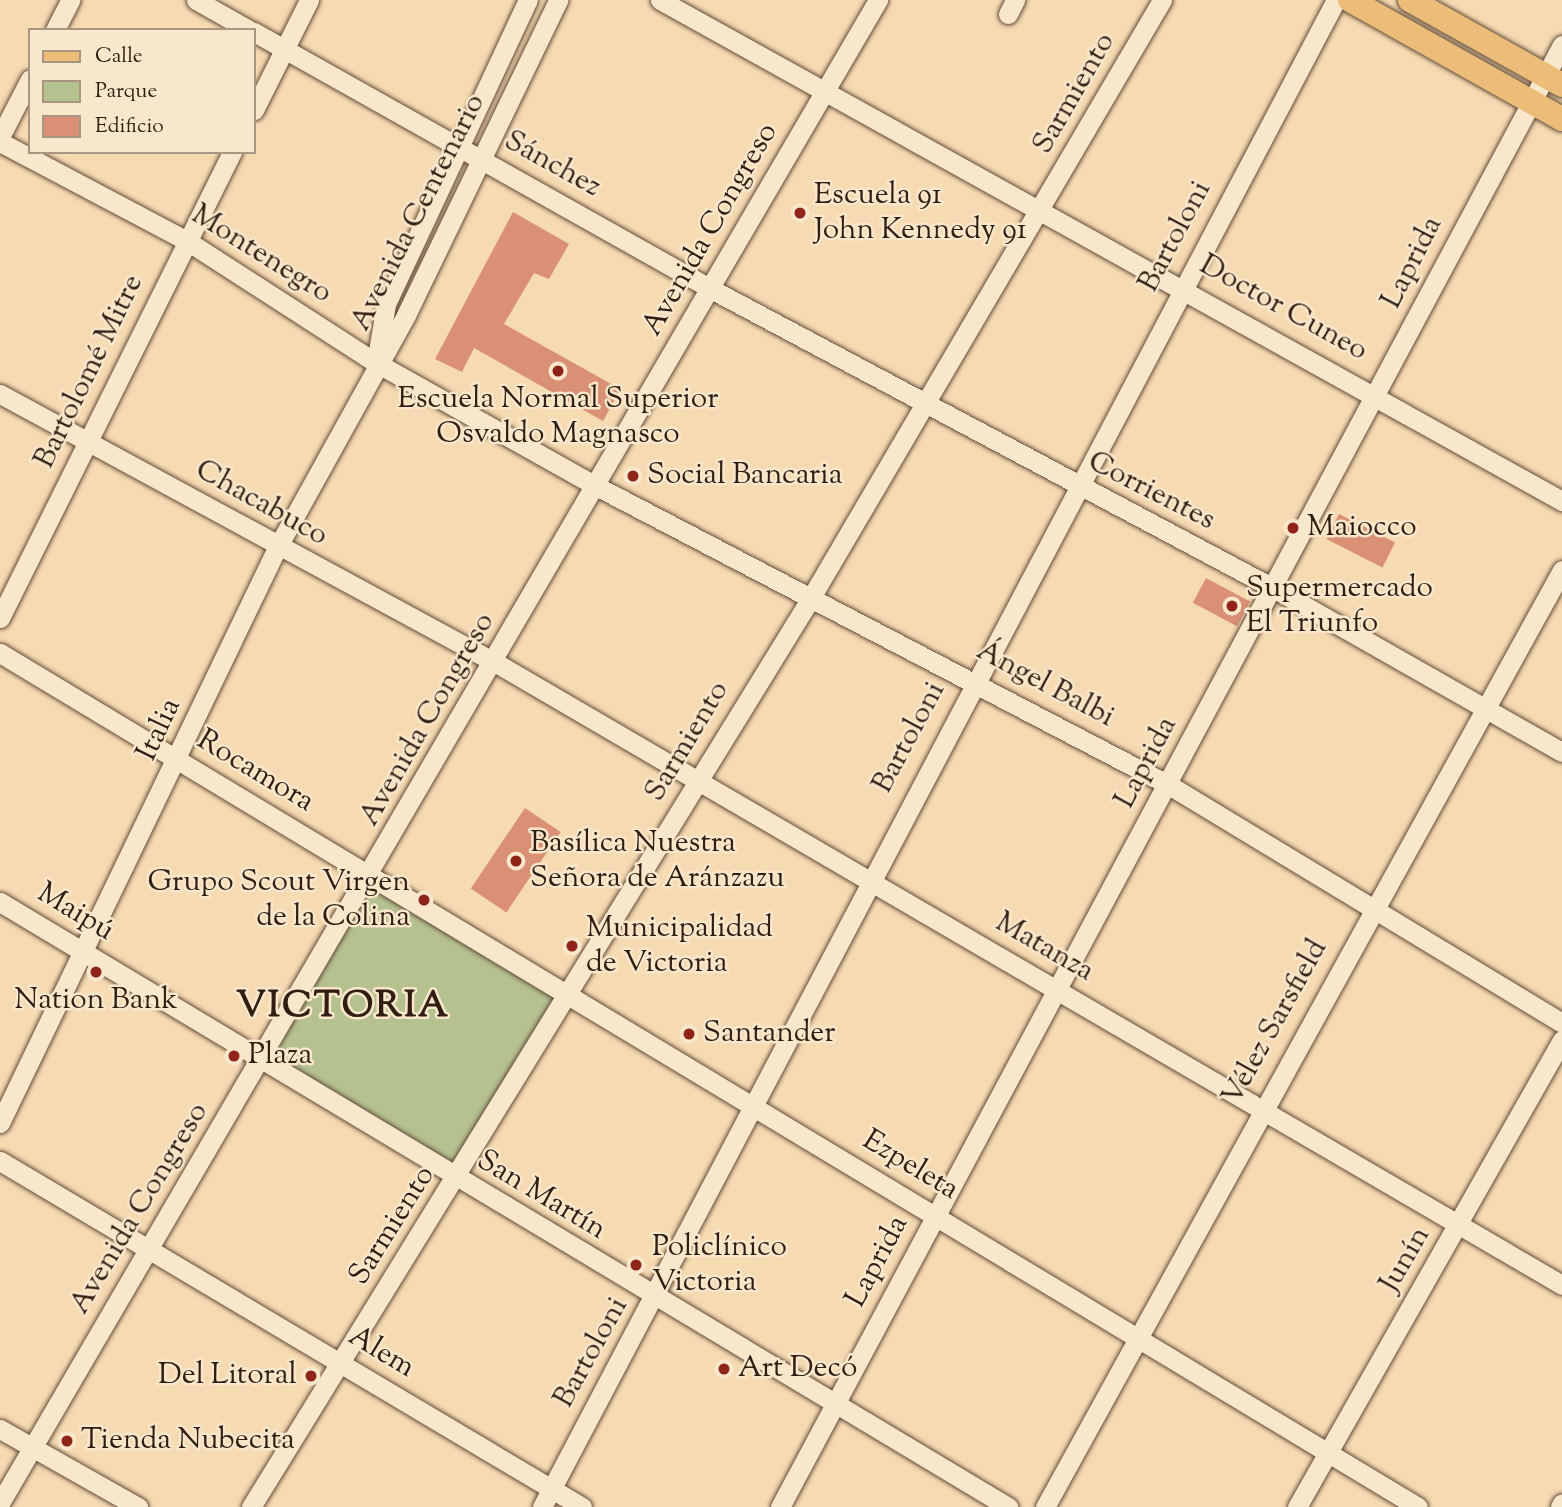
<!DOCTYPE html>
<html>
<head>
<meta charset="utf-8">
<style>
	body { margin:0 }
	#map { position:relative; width:1562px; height:1507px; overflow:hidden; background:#f6dab1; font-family:"Sorts Mill Goudy",serif }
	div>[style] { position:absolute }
	.green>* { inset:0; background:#b6c190; transform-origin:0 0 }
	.building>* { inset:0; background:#da9075; transform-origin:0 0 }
	.roads { filter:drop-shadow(0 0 2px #624c3a) drop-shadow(0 0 2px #624c3a) }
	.minor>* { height:19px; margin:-9.5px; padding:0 9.5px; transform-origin:9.5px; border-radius:9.5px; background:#f9e7cc }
	.major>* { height:24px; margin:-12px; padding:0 12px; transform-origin:12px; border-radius:12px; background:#ebbd78 }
	.dots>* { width:19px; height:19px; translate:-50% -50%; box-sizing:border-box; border:4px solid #f9e7cc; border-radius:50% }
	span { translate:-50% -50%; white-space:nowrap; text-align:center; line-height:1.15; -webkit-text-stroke:5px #f9e7cc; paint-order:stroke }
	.street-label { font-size:30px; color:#311d12 }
	.poi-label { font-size:30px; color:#311d12 }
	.left { translate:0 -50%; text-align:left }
	.right { translate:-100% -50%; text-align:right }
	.district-label { font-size:37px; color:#311d12; font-weight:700; letter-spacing:2px }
	.legend { position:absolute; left:28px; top:28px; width:228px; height:126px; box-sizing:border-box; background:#f9e7cc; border:2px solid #a99682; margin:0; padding:9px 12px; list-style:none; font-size:21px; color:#311d12 }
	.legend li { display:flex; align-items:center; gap:14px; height:35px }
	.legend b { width:35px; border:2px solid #a99682 }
</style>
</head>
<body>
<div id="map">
	<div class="green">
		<div style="left:371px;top:877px;width:231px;height:214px;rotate:31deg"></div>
	</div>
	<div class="building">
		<div style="clip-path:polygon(513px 212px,569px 244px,549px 279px,534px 273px,504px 324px,613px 385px,619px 392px,603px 421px,474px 348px,462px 372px,435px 359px)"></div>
		<div style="left:1339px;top:514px;width:63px;height:28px;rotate:27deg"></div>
		<div style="left:1206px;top:578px;width:50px;height:28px;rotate:28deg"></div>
		<div style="left:525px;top:808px;width:43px;height:97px;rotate:34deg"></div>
	</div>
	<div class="roads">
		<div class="minor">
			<div style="left:196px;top:0;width:61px;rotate:29.5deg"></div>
			<div style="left:660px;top:0;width:1032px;rotate:29.05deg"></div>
			<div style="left:1008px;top:14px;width:16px;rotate:-63deg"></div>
			<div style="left:55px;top:30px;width:34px;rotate:-63deg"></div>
			<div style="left:254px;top:32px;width:524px;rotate:29.35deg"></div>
			<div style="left:711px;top:289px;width:639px;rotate:28.01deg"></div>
			<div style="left:1275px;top:589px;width:330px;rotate:29.6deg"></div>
			<div style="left:254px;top:110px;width:123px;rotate:-63.4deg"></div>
			<div style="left:0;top:137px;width:65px;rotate:-62.7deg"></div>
			<div style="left:0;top:142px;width:212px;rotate:27.9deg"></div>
			<div style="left:187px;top:241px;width:224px;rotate:32.8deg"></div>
			<div style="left:375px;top:362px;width:253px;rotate:29.3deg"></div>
			<div style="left:596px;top:486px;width:646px;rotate:27.56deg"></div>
			<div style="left:1169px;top:785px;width:459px;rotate:31.2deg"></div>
			<div style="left:378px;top:351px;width:48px;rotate:-80.3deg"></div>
			<div style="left:386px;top:304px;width:336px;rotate:-65deg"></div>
			<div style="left:0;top:394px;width:564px;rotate:28.47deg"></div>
			<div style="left:496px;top:663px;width:1234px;rotate:30.26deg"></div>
			<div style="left:0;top:618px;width:521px;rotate:-63.53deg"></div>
			<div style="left:0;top:653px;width:1655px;rotate:31.06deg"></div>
			<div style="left:0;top:902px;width:1176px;rotate:30.97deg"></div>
			<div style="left:0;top:1123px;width:638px;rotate:-64.28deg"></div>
			<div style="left:277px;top:548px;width:266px;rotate:-61deg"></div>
			<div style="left:406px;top:315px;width:350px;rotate:-64.2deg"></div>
			<div style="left:0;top:1161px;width:677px;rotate:30.73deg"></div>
			<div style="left:0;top:1429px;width:159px;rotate:29.5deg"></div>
			<div style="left:0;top:1503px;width:1741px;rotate:-59.71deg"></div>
			<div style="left:251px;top:1507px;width:1064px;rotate:-58.37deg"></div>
			<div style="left:809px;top:601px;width:697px;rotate:-59.57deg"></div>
			<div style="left:542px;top:1507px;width:1703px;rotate:-62.22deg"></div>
			<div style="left:780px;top:1507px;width:1658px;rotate:-61.86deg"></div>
			<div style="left:1045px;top:1507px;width:1070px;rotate:-61.11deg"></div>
			<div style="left:1297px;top:1507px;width:537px;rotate:-60.43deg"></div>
			<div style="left:1560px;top:1507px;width:4px;rotate:-63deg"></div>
		</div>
		<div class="major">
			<div style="left:1350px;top:0;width:243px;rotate:29.3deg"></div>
			<div style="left:1410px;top:0;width:174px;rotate:29.2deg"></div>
		</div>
	</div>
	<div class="dots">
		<div style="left:800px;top:213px;background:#8f2418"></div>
		<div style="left:558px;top:371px;background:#8f2418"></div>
		<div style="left:633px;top:476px;background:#8f2418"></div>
		<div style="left:1293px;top:528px;background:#8f2418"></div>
		<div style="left:1232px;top:606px;background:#8f2418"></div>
		<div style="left:516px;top:861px;background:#8f2418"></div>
		<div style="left:424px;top:900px;background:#8f2418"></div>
		<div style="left:572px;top:946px;background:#8f2418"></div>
		<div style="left:96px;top:972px;background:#8f2418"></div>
		<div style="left:689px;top:1034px;background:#8f2418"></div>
		<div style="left:234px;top:1056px;background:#8f2418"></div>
		<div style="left:636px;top:1265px;background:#8f2418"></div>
		<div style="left:724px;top:1369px;background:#8f2418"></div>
		<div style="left:311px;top:1376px;background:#8f2418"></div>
		<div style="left:67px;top:1441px;background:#8f2418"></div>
	</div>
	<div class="street-label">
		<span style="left:1075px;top:94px;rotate:-60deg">Sarmiento</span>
		<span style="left:552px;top:165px;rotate:29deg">Sánchez</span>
		<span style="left:419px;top:213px;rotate:-63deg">Avenida Centenario</span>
		<span style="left:711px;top:230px;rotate:-60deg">Avenida Congreso</span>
		<span style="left:1176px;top:237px;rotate:-62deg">Bartoloni</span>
		<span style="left:261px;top:255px;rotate:32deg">Montenegro</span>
		<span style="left:1413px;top:263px;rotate:-63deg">Laprida</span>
		<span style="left:1283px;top:309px;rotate:29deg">Doctor Cuneo</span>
		<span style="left:90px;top:372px;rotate:-64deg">Bartolomé Mitre</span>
		<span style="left:1151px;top:492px;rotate:27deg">Corrientes</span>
		<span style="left:261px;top:504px;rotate:29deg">Chacabuco</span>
		<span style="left:1045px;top:685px;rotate:28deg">Ángel Balbi</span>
		<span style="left:428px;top:720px;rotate:-60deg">Avenida Congreso</span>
		<span style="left:160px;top:730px;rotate:-65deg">Italia</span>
		<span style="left:910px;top:738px;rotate:-62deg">Bartoloni</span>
		<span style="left:688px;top:742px;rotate:-59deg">Sarmiento</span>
		<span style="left:1147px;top:763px;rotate:-62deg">Laprida</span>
		<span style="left:255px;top:772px;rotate:31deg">Rocamora</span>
		<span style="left:75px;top:913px;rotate:31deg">Maipú</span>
		<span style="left:1044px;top:948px;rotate:30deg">Matanza</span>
		<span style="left:1276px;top:1023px;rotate:-61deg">Vélez Sarsfield</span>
		<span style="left:910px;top:1166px;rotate:31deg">Ezpeleta</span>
		<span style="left:541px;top:1196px;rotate:31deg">San Martín</span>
		<span style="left:140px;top:1209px;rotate:-59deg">Avenida Congreso</span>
		<span style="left:393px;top:1226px;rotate:-58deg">Sarmiento</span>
		<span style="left:1406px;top:1260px;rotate:-60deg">Junín</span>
		<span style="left:878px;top:1262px;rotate:-62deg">Laprida</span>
		<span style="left:381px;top:1353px;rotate:31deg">Alem</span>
		<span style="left:592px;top:1353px;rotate:-61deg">Bartoloni</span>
	</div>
	<div class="poi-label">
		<span class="left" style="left:814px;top:213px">Escuela 91<br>John Kennedy 91</span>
		<span style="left:558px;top:417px">Escuela Normal Superior<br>Osvaldo Magnasco</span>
		<span class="left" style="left:647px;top:476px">Social Bancaria</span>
		<span class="left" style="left:1307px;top:528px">Maiocco</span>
		<span class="left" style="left:1246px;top:606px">Supermercado<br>El Triunfo</span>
		<span class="left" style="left:530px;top:861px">Basílica Nuestra<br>Señora de Aránzazu</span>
		<span class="right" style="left:410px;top:900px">Grupo Scout Virgen<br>de la Colina</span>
		<span class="left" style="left:586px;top:946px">Municipalidad<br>de Victoria</span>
		<span style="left:96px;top:1001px">Nation Bank</span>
		<span class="left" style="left:703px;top:1034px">Santander</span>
		<span class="left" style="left:248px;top:1056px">Plaza</span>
		<span class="left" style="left:652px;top:1265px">Policlínico<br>Victoria</span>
		<span class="left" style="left:738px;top:1369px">Art Decó</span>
		<span class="right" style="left:297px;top:1376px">Del Litoral</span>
		<span class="left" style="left:81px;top:1441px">Tienda Nubecita</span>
	</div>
	<div class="district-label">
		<span style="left:343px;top:1007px">VICTORIA</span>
	</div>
	<ul class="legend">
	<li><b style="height:9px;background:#ebbd78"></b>Calle</li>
	<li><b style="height:19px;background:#b6c190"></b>Parque</li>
	<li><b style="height:19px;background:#da9075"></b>Edificio</li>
	</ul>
</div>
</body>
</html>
